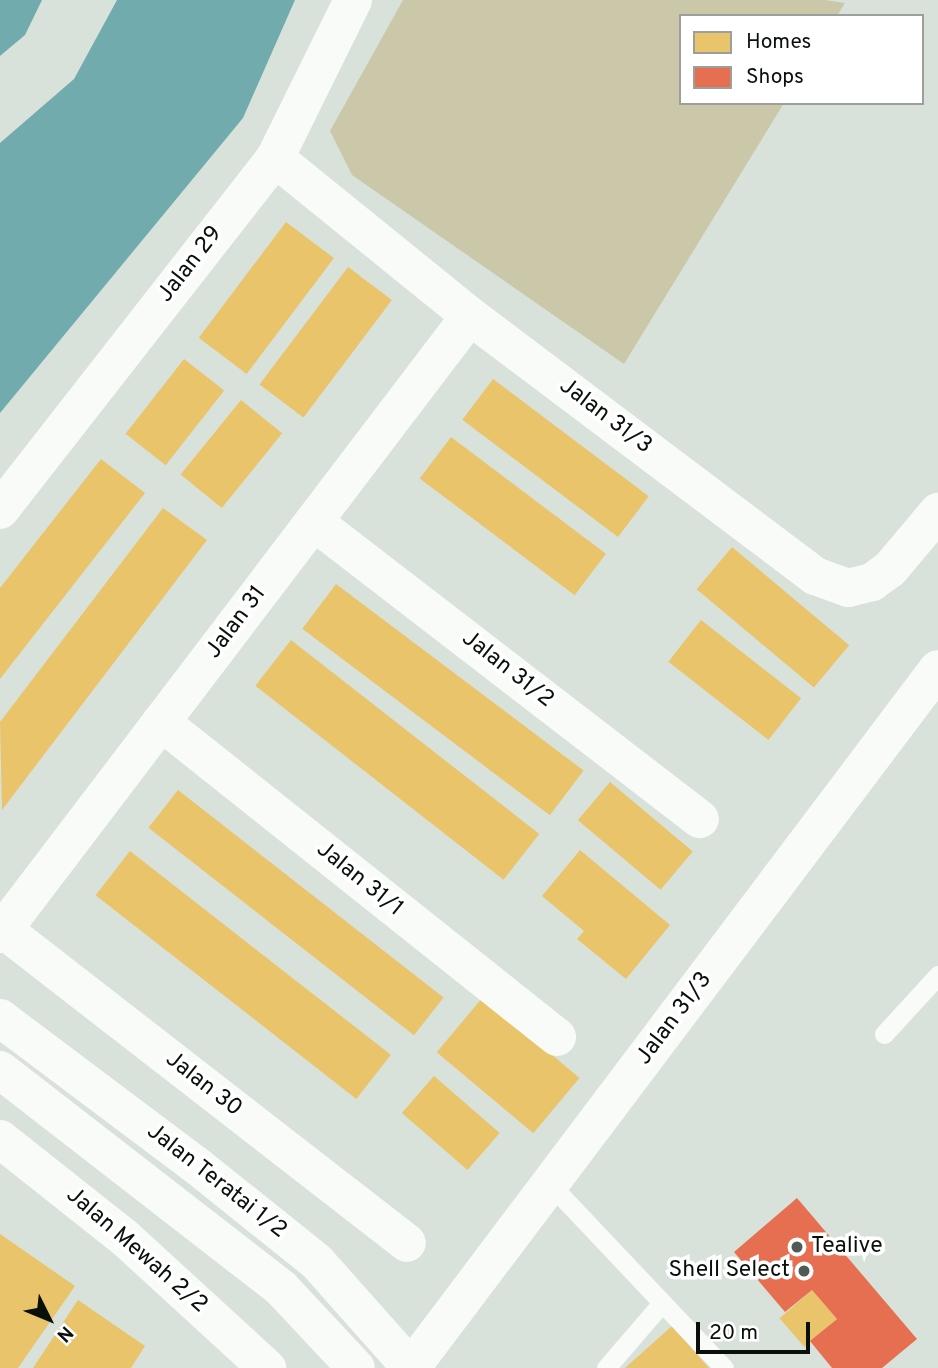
<!DOCTYPE html>
<html>
<head>
<meta charset="utf-8">
<style>
	body { margin:0 }
	#map { position:relative; width:938px; height:1368px; overflow:hidden; background:#d8e2da; font-family:Overpass,sans-serif }
	div>[style] { position:absolute }
	.green>* { inset:0; background:#cac8a8 }
	.water>* { inset:0; background:#71abae }
	.homes>* { inset:0; background:#e9c46a; transform-origin:0 0 }
	.shops>* { inset:0; background:#e76f51 }
	.lane>* { height:19px; margin:-9.5px; padding:0 9.5px; transform-origin:9.5px; border-radius:9.5px; background:#f9fbf9 }
	.street>* { height:38px; margin:-19px; padding:0 19px; transform-origin:19px; border-radius:19px; background:#f9fbf9 }
	.secondary>* { height:38px; margin:-19px; padding:0 19px; transform-origin:19px; border-radius:19px; background:#f9fbf9 }
	.dots>* { width:19px; height:19px; translate:-50% -50%; box-sizing:border-box; border:4px solid #fff; border-radius:50% }
	span { translate:-50% -50%; white-space:nowrap; text-align:center; line-height:1.15; -webkit-text-stroke:7px #fff; paint-order:stroke }
	.street-label { font-size:23px; color:#09100a }
	.poi-label { font-size:23px; color:#09100a }
	.left { translate:0 -50%; text-align:left }
	.right { translate:-100% -50%; text-align:right }
	.legend { position:absolute; left:679px; top:14px; width:245px; height:91px; box-sizing:border-box; background:#fff; border:2px solid #9d9f9d; margin:0; padding:9px 12px; list-style:none; font-size:21px; color:#09100a }
	.legend li { display:flex; align-items:center; gap:14px; height:35px }
	.legend b { width:35px; border:2px solid #9d9f9d }
	.north { position:absolute; left:14px; top:1284px; width:70px; height:70px; -webkit-text-stroke:5px #fff; paint-order:stroke; rotate:133deg; font-size:19px; font-weight:700; line-height:28px; text-align:center; color:#09100a }
	.north::after { content:''; display:block; margin:auto; width:24px; height:32px; background:#09100a; clip-path:polygon(50% 0,100% 100%,50% 72%,0 100%) }
	.scale { position:absolute; left:696px; top:1322px; width:114px; height:32px; box-sizing:border-box; border:4px solid #09100a; border-top:0; padding-left:9px; font-size:21px; line-height:24px; white-space:nowrap; color:#09100a; -webkit-text-stroke:5px #fff; paint-order:stroke }
</style>
</head>
<body>
<div id="map">
	<div class="green">
		<div style="clip-path:polygon(403px 0,825px 0,845px 3px,837px 16px,681px 16px,681px 103px,784px 103px,624px 364px,352px 175px,330px 131px)"></div>
	</div>
	<div class="water">
		<div style="clip-path:polygon(0 0,42px 0,25px 35px,0 56px)"></div>
		<div style="clip-path:polygon(117px 0,295px 0,243px 118px,0 413px,0 143px,74px 79px)"></div>
	</div>
	<div class="homes">
		<div style="left:286px;top:222px;width:60px;height:145px;rotate:37deg"></div>
		<div style="left:348px;top:267px;width:55px;height:147px;rotate:37deg"></div>
		<div style="left:184px;top:359px;width:51px;height:95px;rotate:38deg"></div>
		<div style="left:493px;top:379px;width:195px;height:51px;rotate:37deg"></div>
		<div style="left:241px;top:400px;width:53px;height:96px;rotate:39deg"></div>
		<div style="left:451px;top:437px;width:194px;height:52px;rotate:37deg"></div>
		<div style="clip-path:polygon(101px 459px,145px 493px,0 679px,0 588px)"></div>
		<div style="clip-path:polygon(163px 508px,207px 540px,2px 810px,0 722px)"></div>
		<div style="left:732px;top:547px;width:153px;height:55px;rotate:40deg"></div>
		<div style="left:336px;top:584px;width:310px;height:56px;rotate:37deg"></div>
		<div style="left:701px;top:620px;width:127px;height:53px;rotate:38deg"></div>
		<div style="left:291px;top:640px;width:315px;height:58px;rotate:38deg"></div>
		<div style="left:610px;top:782px;width:108px;height:50px;rotate:40deg"></div>
		<div style="left:178px;top:790px;width:337px;height:48px;rotate:38deg"></div>
		<div style="clip-path:polygon(580px 850px,670px 925px,626px 979px,577px 939px,584px 931px,542px 896px)"></div>
		<div style="left:130px;top:851px;width:331px;height:56px;rotate:38deg"></div>
		<div style="left:483px;top:997px;width:126px;height:72px;rotate:40deg"></div>
		<div style="left:434px;top:1076px;width:87px;height:49px;rotate:41deg"></div>
		<div style="clip-path:polygon(0 1234px,75px 1286px,18px 1368px,0 1368px)"></div>
		<div style="left:812px;top:1290px;width:38px;height:43px;rotate:49deg"></div>
		<div style="clip-path:polygon(78px 1300px,145px 1346px,131px 1368px,33px 1368px)"></div>
		<div style="clip-path:polygon(672px 1326px,709px 1368px,625px 1368px)"></div>
	</div>
	<div class="shops">
		<div style="clip-path:polygon(797px 1198px,917px 1339px,882px 1368px,832px 1368px,810px 1341px,837px 1319px,812px 1290px,785px 1312px,734px 1252px)"></div>
	</div>
	<div class="lane">
		<div style="left:884px;top:1034px;width:80px;rotate:-47.5deg"></div>
		<div style="left:550px;top:1184px;width:253px;rotate:46.6deg"></div>
		<div style="left:606px;top:1368px;width:86px;rotate:-49.3deg"></div>
	</div>
	<div class="street">
		<div style="left:275px;top:158px;width:251px;rotate:39deg"></div>
		<div style="left:470px;top:316px;width:432px;rotate:37deg"></div>
		<div style="left:815px;top:576px;width:35px;rotate:20deg"></div>
		<div style="left:848px;top:588px;width:25px;rotate:-14deg"></div>
		<div style="left:872px;top:582px;width:22px;rotate:-36deg"></div>
		<div style="left:890px;top:569px;width:75px;rotate:-49.9deg"></div>
		<div style="left:0;top:510px;width:447px;rotate:-52deg"></div>
		<div style="left:275px;top:158px;width:176px;rotate:-63.7deg"></div>
		<div style="left:314px;top:522px;width:487px;rotate:37.6deg"></div>
		<div style="left:161px;top:722px;width:506px;rotate:38.5deg"></div>
		<div style="left:0;top:927px;width:515px;rotate:37.83deg"></div>
		<div style="left:0;top:934px;width:776px;rotate:-52.75deg"></div>
		<div style="left:0;top:1139px;width:159px;rotate:38.4deg"></div>
		<div style="left:125px;top:1238px;width:193px;rotate:42.5deg"></div>
		<div style="left:411px;top:1368px;width:875px;rotate:-52.99deg"></div>
	</div>
	<div class="secondary">
		<div style="left:0;top:1018px;width:245px;rotate:36.9deg"></div>
		<div style="left:196px;top:1165px;width:155px;rotate:38.7deg"></div>
		<div style="left:317px;top:1262px;width:142px;rotate:48.4deg"></div>
		<div style="left:0;top:1070px;width:357px;rotate:37.8deg"></div>
		<div style="left:282px;top:1289px;width:108px;rotate:46.9deg"></div>
	</div>
	<div class="dots">
		<div style="left:797px;top:1247px;background:#515a53"></div>
		<div style="left:804px;top:1271px;background:#515a53"></div>
	</div>
	<div class="street-label">
		<span style="left:191px;top:265px;rotate:-52deg">Jalan 29</span>
		<span style="left:605px;top:417px;rotate:37deg">Jalan 31/3</span>
		<span style="left:237px;top:623px;rotate:-53deg">Jalan 31</span>
		<span style="left:507px;top:670px;rotate:38deg">Jalan 31/2</span>
		<span style="left:359px;top:880px;rotate:39deg">Jalan 31/1</span>
		<span style="left:675px;top:1019px;rotate:-53deg">Jalan 31/3</span>
		<span style="left:203px;top:1085px;rotate:38deg">Jalan 30</span>
		<span style="left:216px;top:1182px;rotate:38deg">Jalan Teratai 1/2</span>
		<span style="left:136px;top:1251px;rotate:41deg">Jalan Mewah 2/2</span>
	</div>
	<div class="poi-label">
		<span class="left" style="left:811px;top:1247px">Tealive</span>
		<span class="right" style="left:790px;top:1271px">Shell Select</span>
	</div>
	<ul class="legend">
	<li><b style="height:19px;background:#e9c46a"></b>Homes</li>
	<li><b style="height:19px;background:#e76f51"></b>Shops</li>
	</ul>
	<div class="north">N</div>
	<div class="scale">20 m</div>
</div>
</body>
</html>
